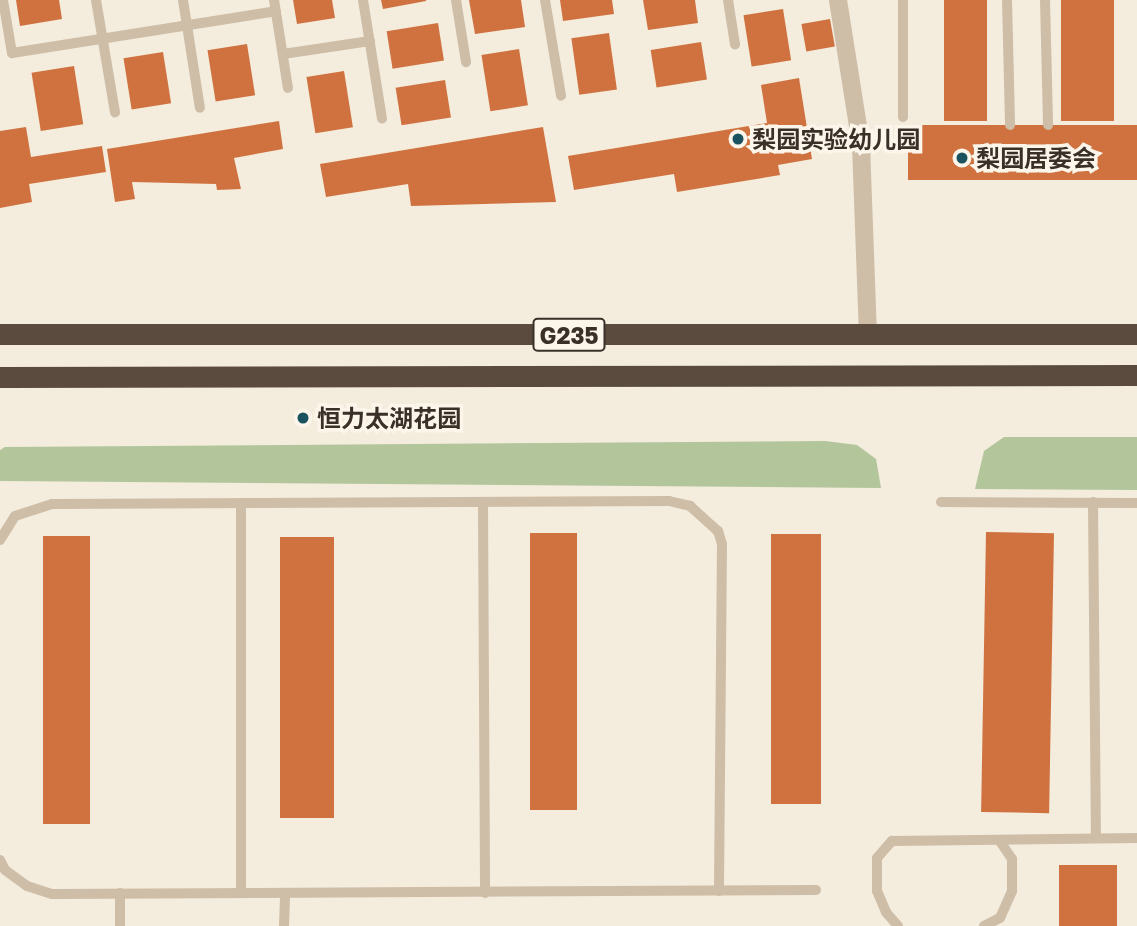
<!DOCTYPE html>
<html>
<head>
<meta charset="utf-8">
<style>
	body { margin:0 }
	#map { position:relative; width:1137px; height:926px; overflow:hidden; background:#f4ecdd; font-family:"Golos Text","Noto Sans SC",sans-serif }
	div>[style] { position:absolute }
	.green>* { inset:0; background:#b2c59b }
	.building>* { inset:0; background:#d0723f; transform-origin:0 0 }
	.lane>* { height:10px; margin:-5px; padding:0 5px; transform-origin:5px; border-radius:5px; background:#cebda7 }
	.street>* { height:18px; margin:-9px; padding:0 9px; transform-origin:9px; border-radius:9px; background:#cebda7 }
	.highway>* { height:21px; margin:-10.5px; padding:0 10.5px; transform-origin:10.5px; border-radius:10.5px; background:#5b4b3f }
	.dots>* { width:19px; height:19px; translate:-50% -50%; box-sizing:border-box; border:4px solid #fbf5ea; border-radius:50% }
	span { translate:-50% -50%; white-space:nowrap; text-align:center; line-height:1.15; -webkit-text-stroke:7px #fbf5ea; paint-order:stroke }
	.shield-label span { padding:2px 5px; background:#fbf5ea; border:2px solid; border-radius:5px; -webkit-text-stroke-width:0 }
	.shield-label { font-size:23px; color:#3a3028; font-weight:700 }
	.poi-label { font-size:24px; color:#3a3028; font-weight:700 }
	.left { translate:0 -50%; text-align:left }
</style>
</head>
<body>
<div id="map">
	<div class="green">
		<div style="clip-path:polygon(1004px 437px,1137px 437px,1137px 490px,975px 489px,984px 451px)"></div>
		<div style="clip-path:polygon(825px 441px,857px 445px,876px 459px,881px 488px,0 481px,0 450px,5px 447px)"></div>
	</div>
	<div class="building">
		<div style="clip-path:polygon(16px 0,59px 0,62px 19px,20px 26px)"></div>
		<div style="clip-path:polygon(293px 0,332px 0,335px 18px,297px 24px)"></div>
		<div style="clip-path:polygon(381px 0,426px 0,426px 1px,383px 9px)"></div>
		<div style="clip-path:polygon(469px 0,521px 0,525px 27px,475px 34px)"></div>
		<div style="clip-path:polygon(560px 0,612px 0,614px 14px,563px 21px)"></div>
		<div style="clip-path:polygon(643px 0,695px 0,698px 23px,648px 30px)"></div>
		<div style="left:944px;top:0;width:43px;height:121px"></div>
		<div style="left:1061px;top:0;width:53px;height:121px"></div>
		<div style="left:783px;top:9px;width:52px;height:40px;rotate:81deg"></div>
		<div style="left:830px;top:19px;width:28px;height:29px;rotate:80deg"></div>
		<div style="left:438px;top:23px;width:38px;height:52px;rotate:81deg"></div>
		<div style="left:609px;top:33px;width:57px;height:38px;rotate:82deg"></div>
		<div style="left:701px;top:42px;width:38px;height:51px;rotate:81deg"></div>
		<div style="left:247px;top:44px;width:52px;height:40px;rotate:81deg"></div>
		<div style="left:519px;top:49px;width:57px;height:38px;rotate:81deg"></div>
		<div style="left:163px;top:52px;width:52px;height:40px;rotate:81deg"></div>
		<div style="left:74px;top:66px;width:59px;height:43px;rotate:81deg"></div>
		<div style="left:344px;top:71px;width:57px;height:38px;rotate:81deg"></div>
		<div style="clip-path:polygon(799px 78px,812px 159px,778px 165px,780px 175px,677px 192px,674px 174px,574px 190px,568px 156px,767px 123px,761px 85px)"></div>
		<div style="left:445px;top:80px;width:38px;height:50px;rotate:81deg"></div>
		<div style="clip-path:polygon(279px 121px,283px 149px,234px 158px,241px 189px,217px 190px,216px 184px,132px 182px,135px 199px,115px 202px,107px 149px)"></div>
		<div style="left:1137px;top:125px;width:55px;height:229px;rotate:90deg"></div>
		<div style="clip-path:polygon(26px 127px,31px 157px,102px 146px,106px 172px,29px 184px,32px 202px,0 208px,0 131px)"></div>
		<div style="clip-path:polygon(543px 127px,556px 202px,411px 206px,408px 184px,326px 197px,320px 164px)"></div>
		<div style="left:986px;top:532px;width:68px;height:280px;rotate:1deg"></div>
		<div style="left:577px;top:533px;width:277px;height:47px;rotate:90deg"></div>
		<div style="left:771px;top:534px;width:50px;height:270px"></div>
		<div style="left:43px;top:536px;width:47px;height:288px"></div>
		<div style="left:280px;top:537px;width:54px;height:281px"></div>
		<div style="left:1059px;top:865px;width:58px;height:61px"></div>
	</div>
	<div class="lane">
		<div style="left:3px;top:0;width:54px;rotate:80.4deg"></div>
		<div style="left:12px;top:53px;width:267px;rotate:-9deg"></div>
		<div style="left:96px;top:0;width:114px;rotate:80.4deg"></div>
		<div style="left:183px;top:0;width:109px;rotate:81.1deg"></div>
		<div style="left:274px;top:0;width:89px;rotate:81deg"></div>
		<div style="left:363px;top:0;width:120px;rotate:80.9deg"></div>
		<div style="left:456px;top:0;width:63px;rotate:80.8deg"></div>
		<div style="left:545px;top:0;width:97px;rotate:80.5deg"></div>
		<div style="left:728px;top:0;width:45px;rotate:81deg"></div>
		<div style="left:903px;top:0;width:117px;rotate:90deg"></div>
		<div style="left:1007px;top:0;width:125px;rotate:88.6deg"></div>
		<div style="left:1045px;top:0;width:125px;rotate:88.6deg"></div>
		<div style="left:283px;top:54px;width:88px;rotate:-8.5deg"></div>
		<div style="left:483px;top:502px;width:391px;rotate:89.7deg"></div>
		<div style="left:941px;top:502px;width:196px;rotate:0.3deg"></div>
		<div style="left:1093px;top:502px;width:336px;rotate:89.5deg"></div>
		<div style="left:0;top:540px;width:28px;rotate:-58deg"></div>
		<div style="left:15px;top:516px;width:39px;rotate:-18deg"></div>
		<div style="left:52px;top:504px;width:617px;rotate:-0.28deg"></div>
		<div style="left:669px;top:501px;width:22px;rotate:13deg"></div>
		<div style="left:690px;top:506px;width:38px;rotate:42deg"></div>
		<div style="left:718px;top:531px;width:14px;rotate:73deg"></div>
		<div style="left:722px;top:544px;width:347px;rotate:90.5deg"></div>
		<div style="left:0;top:860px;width:11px;rotate:63deg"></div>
		<div style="left:5px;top:870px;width:27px;rotate:36deg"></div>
		<div style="left:27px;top:886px;width:26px;rotate:18deg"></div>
		<div style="left:52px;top:894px;width:764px;rotate:-0.3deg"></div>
		<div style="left:241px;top:893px;width:390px;rotate:-90deg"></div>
		<div style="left:120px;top:926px;width:33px;rotate:-90deg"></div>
		<div style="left:284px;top:926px;width:32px;rotate:-88deg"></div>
		<div style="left:898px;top:926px;width:18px;rotate:-131deg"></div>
		<div style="left:886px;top:912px;width:23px;rotate:-113deg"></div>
		<div style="left:877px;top:891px;width:33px;rotate:-90deg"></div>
		<div style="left:877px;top:858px;width:23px;rotate:-49deg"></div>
		<div style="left:892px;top:841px;width:245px;rotate:-0.7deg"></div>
		<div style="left:984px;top:926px;width:18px;rotate:-27deg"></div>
		<div style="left:1000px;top:918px;width:30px;rotate:-66deg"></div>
		<div style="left:1012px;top:891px;width:32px;rotate:-90deg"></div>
		<div style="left:1012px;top:859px;width:23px;rotate:-124deg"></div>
	</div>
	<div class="street">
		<div style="left:838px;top:0;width:147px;rotate:81deg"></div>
		<div style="left:861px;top:145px;width:190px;rotate:87.9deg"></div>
	</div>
	<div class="highway">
		<div style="left:0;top:334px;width:1137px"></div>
		<div style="left:0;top:377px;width:1137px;rotate:-0.1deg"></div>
	</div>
	<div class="dots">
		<div style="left:738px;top:139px;background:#1a535f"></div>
		<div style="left:962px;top:158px;background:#1a535f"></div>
		<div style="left:303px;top:418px;background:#1a535f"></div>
	</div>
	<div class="shield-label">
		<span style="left:569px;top:335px">G235</span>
	</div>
	<div class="poi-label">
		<span class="left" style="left:752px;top:139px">梨园实验幼儿园</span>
		<span class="left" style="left:976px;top:158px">梨园居委会</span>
		<span class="left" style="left:317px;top:418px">恒力太湖花园</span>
	</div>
</div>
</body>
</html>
